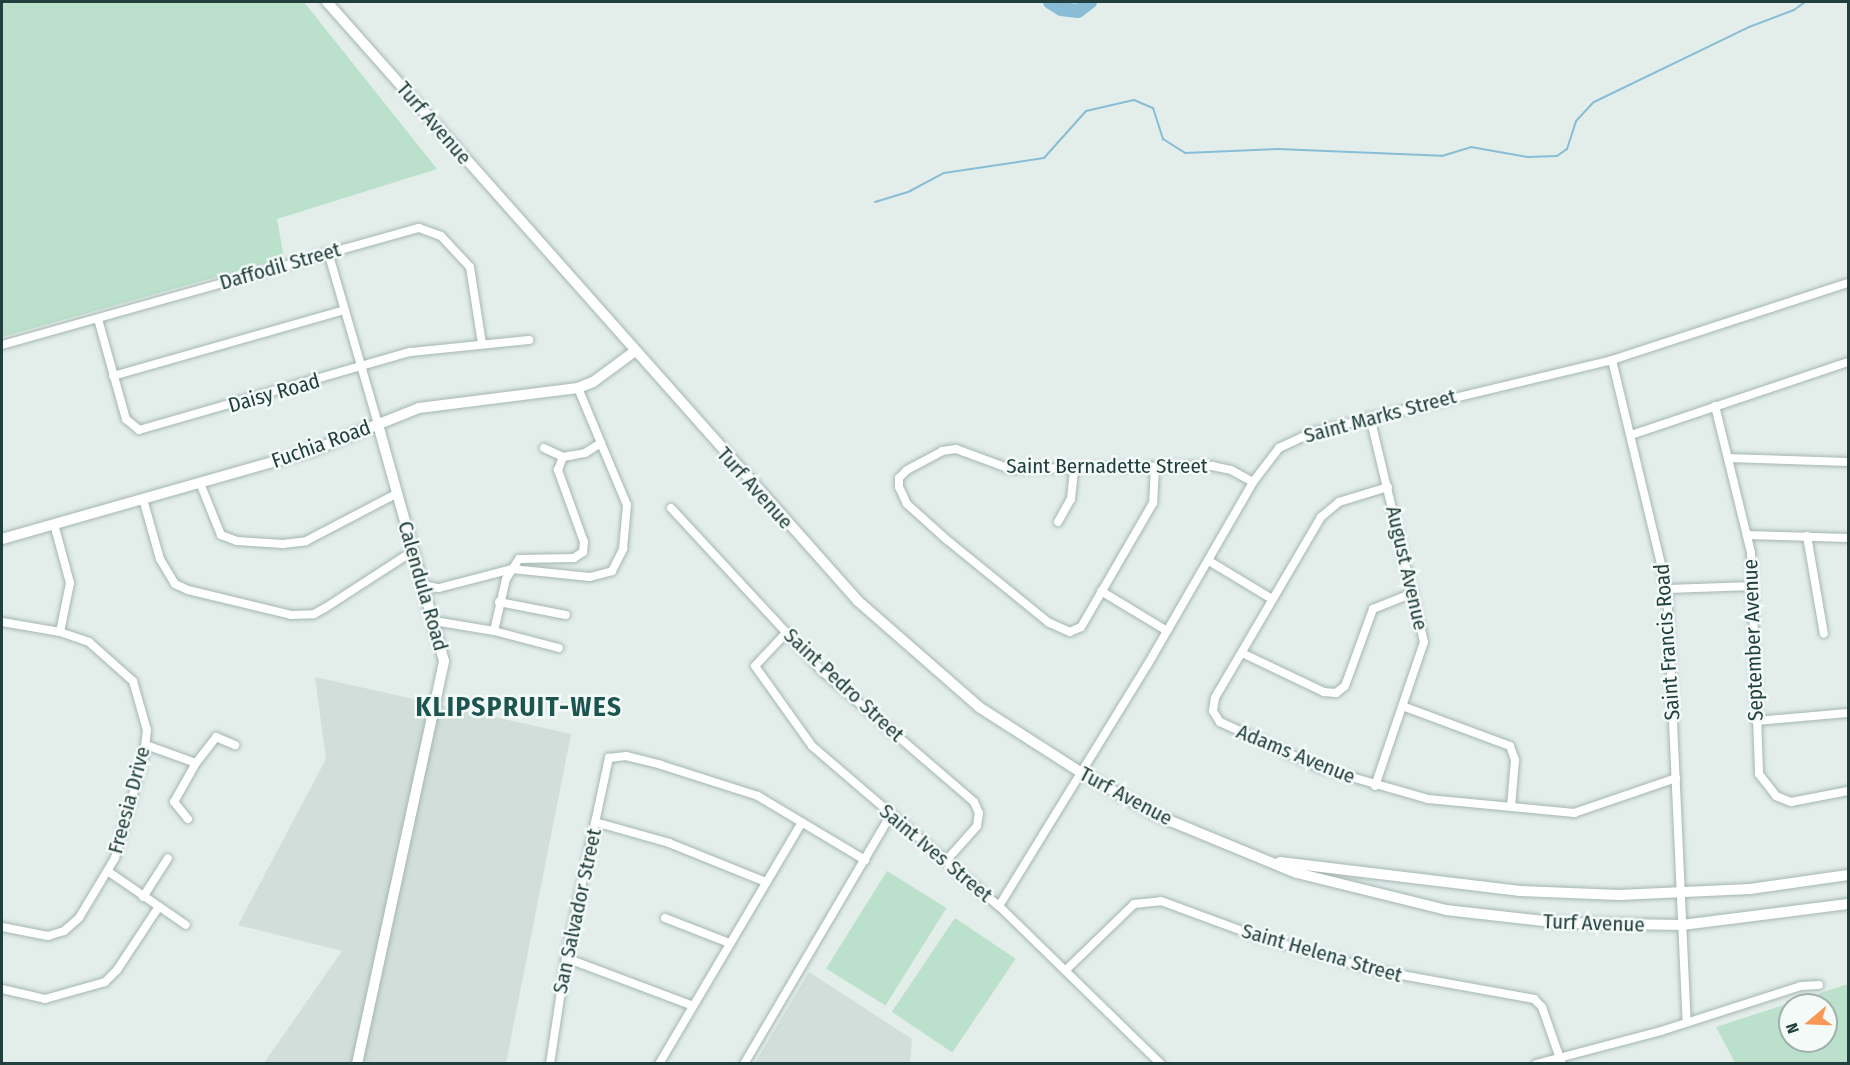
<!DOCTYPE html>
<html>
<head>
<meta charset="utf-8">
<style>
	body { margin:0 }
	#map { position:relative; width:1850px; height:1065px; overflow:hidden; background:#e3eeeb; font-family:"Fira Sans Condensed",sans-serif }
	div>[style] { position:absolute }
	.built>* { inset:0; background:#d1deda }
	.green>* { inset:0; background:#bbe0cb; transform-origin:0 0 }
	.stream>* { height:2px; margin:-1px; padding:0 1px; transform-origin:1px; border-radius:1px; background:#88bdd5 }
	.river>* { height:14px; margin:-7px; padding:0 7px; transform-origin:7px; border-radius:7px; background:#88bdd5 }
	.roads { filter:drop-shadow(0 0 2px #a5b6b3) drop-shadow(0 0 2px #a5b6b3) }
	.street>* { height:8px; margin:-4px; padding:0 4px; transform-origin:4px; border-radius:4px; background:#fff }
	.secondary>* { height:10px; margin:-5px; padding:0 5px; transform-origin:5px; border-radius:5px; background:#fff }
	span { translate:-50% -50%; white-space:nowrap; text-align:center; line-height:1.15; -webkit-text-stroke:5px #f4faf8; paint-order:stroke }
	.street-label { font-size:21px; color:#21403d }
	.district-label { font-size:27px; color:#1c544f; font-weight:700; letter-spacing:1.5px }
	.frame { position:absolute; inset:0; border:3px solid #21403d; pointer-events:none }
	.north { position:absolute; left:1778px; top:993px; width:60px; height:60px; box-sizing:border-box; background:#f4faf8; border:2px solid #a0b0ad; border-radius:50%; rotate:251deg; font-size:16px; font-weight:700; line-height:24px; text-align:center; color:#21403d }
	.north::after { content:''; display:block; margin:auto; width:21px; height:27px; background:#f99855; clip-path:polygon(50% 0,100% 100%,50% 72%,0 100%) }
</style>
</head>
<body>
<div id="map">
	<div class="built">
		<div style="clip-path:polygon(315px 677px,571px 734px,506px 1063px,264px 1063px,342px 951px,238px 925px,326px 759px)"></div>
		<div style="clip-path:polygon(809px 972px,912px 1039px,910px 1063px,755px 1063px)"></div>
	</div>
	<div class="green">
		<div style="clip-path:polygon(2px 2px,304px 2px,437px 169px,277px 219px,284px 258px,2px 337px)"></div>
		<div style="left:887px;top:871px;width:70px;height:115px;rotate:32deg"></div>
		<div style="left:955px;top:918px;width:73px;height:113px;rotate:34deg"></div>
		<div style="clip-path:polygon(evenodd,1848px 984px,1848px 1063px,1735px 1063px,1716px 1027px,1848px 984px,1790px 1005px,1826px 1005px,1826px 1041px,1790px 1041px,1790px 1005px)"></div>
	</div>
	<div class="stream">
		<div style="left:875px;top:202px;width:37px;rotate:-17deg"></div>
		<div style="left:910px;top:191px;width:38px;rotate:-28deg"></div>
		<div style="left:944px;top:173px;width:101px;rotate:-8.5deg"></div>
		<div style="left:1044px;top:158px;width:63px;rotate:-48.2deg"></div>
		<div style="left:1086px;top:111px;width:49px;rotate:-12.9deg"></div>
		<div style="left:1134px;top:100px;width:21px;rotate:23deg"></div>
		<div style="left:1153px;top:108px;width:33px;rotate:72deg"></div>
		<div style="left:1163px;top:139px;width:26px;rotate:32deg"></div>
		<div style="left:1185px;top:153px;width:93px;rotate:-2.5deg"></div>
		<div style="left:1278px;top:149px;width:164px;rotate:2.4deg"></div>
		<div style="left:1442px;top:156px;width:30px;rotate:-17deg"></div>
		<div style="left:1471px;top:147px;width:58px;rotate:10deg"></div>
		<div style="left:1528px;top:157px;width:29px;rotate:-2deg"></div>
		<div style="left:1557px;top:156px;width:12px;rotate:-35deg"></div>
		<div style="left:1567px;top:149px;width:29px;rotate:-72deg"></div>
		<div style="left:1576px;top:121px;width:26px;rotate:-47deg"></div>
		<div style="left:1594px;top:102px;width:172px;rotate:-25.8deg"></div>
		<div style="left:1749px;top:27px;width:48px;rotate:-20.7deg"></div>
		<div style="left:1794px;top:10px;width:14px;rotate:-36deg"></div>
	</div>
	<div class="river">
		<div style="left:1050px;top:2px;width:13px;rotate:32deg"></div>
		<div style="left:1061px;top:9px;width:17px;rotate:7deg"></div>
		<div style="left:1078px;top:11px;width:15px;rotate:-37deg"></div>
	</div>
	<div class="roads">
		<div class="street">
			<div style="left:328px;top:252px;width:179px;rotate:73.8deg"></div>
			<div style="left:98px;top:319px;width:104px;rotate:74.4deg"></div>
			<div style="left:126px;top:419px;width:17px;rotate:40deg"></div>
			<div style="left:139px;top:430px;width:282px;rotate:-16.1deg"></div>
			<div style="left:410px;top:352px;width:120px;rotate:-5.8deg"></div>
			<div style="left:2px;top:345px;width:433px;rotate:-15.7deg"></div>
			<div style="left:419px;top:228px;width:23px;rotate:20deg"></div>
			<div style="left:441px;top:236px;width:42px;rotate:46.9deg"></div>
			<div style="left:470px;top:267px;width:78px;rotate:81.1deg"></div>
			<div style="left:1612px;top:360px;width:236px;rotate:76.5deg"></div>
			<div style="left:1667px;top:589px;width:434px;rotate:87.4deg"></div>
			<div style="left:113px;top:376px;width:240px;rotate:-15.9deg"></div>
			<div style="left:1715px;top:406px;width:151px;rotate:76.2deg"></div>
			<div style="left:1751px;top:553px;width:221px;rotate:87.9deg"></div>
			<div style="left:1759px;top:774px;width:28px;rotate:52deg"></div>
			<div style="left:1776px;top:796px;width:16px;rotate:22deg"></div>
			<div style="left:1791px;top:802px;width:58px;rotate:-10.9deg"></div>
			<div style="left:1370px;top:417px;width:231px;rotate:76.5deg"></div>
			<div style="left:1424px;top:642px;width:152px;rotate:108.8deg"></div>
			<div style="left:1631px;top:435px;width:229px;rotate:-18.6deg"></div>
			<div style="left:544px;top:448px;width:21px;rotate:25deg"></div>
			<div style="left:1728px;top:458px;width:120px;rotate:1.9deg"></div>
			<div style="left:1155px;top:467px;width:36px;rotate:93deg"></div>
			<div style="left:1153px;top:503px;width:143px;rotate:120.1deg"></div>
			<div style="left:1081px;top:627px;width:12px;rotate:156deg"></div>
			<div style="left:1070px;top:632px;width:24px;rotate:-156deg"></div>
			<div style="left:1048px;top:622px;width:130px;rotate:-140.9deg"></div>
			<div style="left:947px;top:540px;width:54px;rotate:-138deg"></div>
			<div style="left:907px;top:504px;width:19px;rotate:-115deg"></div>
			<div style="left:899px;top:487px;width:9px;rotate:-90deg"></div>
			<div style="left:899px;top:478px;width:11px;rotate:-45deg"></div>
			<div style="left:907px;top:470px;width:40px;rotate:-28deg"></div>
			<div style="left:942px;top:451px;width:14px;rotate:-8deg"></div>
			<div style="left:956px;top:449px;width:58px;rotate:20.3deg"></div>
			<div style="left:1010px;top:469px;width:202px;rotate:-0.9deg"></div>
			<div style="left:1212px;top:466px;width:19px;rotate:12deg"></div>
			<div style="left:1231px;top:470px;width:25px;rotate:29deg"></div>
			<div style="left:200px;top:483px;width:56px;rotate:68deg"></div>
			<div style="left:221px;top:535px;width:17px;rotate:21deg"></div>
			<div style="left:237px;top:541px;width:46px;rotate:3.7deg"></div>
			<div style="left:283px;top:544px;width:23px;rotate:-7deg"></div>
			<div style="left:306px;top:541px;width:102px;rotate:-27.6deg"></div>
			<div style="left:1388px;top:487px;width:51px;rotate:163deg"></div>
			<div style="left:1339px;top:502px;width:23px;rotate:140deg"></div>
			<div style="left:1321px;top:517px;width:210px;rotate:120.4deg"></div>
			<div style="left:1215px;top:698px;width:13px;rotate:99deg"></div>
			<div style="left:1213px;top:711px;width:13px;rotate:58deg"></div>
			<div style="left:1220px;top:722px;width:110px;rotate:24.7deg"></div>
			<div style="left:1320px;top:768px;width:112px;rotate:16deg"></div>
			<div style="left:1428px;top:799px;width:147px;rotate:5.5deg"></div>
			<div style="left:1574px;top:813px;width:108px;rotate:-18.9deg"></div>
			<div style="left:143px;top:499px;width:62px;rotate:74.2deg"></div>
			<div style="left:160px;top:559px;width:29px;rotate:59deg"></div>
			<div style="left:175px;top:584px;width:14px;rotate:25deg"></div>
			<div style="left:188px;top:590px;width:106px;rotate:13.6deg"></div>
			<div style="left:291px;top:615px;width:23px;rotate:-2deg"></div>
			<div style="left:314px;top:614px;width:13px;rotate:-29deg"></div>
			<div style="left:325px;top:608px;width:105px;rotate:-32.9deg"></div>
			<div style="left:671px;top:508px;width:224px;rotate:47.2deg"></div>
			<div style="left:823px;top:672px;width:199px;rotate:40.7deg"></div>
			<div style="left:974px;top:802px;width:12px;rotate:66deg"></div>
			<div style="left:979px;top:813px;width:13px;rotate:99deg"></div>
			<div style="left:977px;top:826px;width:47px;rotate:131.5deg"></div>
			<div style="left:1058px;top:522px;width:26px;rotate:-61deg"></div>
			<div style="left:1071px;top:499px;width:31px;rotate:-84deg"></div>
			<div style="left:54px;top:524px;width:61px;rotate:74.8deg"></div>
			<div style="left:70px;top:583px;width:50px;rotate:101.5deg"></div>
			<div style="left:1747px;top:535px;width:101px;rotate:1.7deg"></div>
			<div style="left:1807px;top:536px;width:99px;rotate:80.2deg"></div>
			<div style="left:1209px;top:561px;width:74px;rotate:31.1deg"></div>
			<div style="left:423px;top:585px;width:16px;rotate:11deg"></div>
			<div style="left:439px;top:588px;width:75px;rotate:-14.6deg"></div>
			<div style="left:512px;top:569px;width:78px;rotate:5.9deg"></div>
			<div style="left:590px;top:577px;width:23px;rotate:-15deg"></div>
			<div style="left:612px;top:571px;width:25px;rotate:-63deg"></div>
			<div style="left:623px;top:549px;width:44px;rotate:-84.8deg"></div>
			<div style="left:627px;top:505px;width:67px;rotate:-112.8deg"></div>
			<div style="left:1667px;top:589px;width:86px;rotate:-2deg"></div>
			<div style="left:1101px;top:591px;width:77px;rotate:31.2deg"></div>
			<div style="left:499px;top:602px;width:68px;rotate:11deg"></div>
			<div style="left:434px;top:621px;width:61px;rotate:9.5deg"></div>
			<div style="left:494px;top:631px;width:67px;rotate:14.7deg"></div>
			<div style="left:2px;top:622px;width:59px;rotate:9.8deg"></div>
			<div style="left:60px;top:632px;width:31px;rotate:19deg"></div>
			<div style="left:89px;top:642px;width:59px;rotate:41.6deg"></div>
			<div style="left:133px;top:681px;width:51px;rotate:74.1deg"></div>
			<div style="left:147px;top:730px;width:26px;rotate:97deg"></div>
			<div style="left:144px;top:756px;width:106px;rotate:105.9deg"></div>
			<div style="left:115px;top:858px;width:70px;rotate:121deg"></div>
			<div style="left:79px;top:918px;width:20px;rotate:139deg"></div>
			<div style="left:64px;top:931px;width:17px;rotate:163deg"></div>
			<div style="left:48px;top:936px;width:47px;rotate:-168.9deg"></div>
			<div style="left:494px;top:631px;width:53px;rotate:-77deg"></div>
			<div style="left:506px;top:579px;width:24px;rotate:-57deg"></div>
			<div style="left:519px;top:559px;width:55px;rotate:-1deg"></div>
			<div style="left:574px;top:558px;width:11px;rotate:-34deg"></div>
			<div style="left:583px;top:552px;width:10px;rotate:-84deg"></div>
			<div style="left:584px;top:542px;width:77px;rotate:-109.9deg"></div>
			<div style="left:558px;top:470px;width:14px;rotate:-69deg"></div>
			<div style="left:563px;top:457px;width:22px;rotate:-10deg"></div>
			<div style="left:585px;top:453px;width:19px;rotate:-32deg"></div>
			<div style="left:601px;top:443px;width:60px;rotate:-112.7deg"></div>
			<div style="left:786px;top:633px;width:45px;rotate:133.2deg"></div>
			<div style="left:755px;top:666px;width:98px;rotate:54.5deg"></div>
			<div style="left:812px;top:746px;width:246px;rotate:40.6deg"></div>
			<div style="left:999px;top:906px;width:226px;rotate:44.3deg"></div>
			<div style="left:1242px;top:653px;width:91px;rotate:25.4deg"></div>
			<div style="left:1324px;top:692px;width:12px;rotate:5deg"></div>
			<div style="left:1336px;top:693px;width:11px;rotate:-38deg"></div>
			<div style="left:1345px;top:686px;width:82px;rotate:-70deg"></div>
			<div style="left:1373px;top:609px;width:43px;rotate:-21.8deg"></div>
			<div style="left:1405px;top:707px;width:112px;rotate:20.4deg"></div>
			<div style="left:1510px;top:746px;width:15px;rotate:70deg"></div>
			<div style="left:1515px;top:760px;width:47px;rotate:94.9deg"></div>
			<div style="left:1756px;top:721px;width:92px;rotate:-5deg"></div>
			<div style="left:146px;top:745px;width:53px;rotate:19.8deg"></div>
			<div style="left:188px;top:819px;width:22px;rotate:-129deg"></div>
			<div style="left:174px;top:802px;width:45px;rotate:-60.6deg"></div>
			<div style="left:196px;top:763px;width:33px;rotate:-52deg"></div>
			<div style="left:216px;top:737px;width:21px;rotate:23deg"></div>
			<div style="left:595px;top:822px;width:77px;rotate:15.8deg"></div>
			<div style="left:669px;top:843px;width:105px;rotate:21.9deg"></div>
			<div style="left:109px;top:872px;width:93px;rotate:34.5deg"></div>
			<div style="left:143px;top:897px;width:46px;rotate:-57.3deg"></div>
			<div style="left:999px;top:906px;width:284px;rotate:-58.4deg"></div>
			<div style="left:1148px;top:664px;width:210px;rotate:-60deg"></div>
			<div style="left:1253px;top:482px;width:43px;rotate:-52.6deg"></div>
			<div style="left:1279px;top:448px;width:38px;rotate:-25deg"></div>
			<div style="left:1313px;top:432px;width:308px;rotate:-13.5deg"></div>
			<div style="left:1612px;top:360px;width:248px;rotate:-18.1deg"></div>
			<div style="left:665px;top:918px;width:69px;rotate:21.3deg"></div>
			<div style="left:566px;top:958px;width:134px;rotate:20.6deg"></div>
			<div style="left:1067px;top:969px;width:93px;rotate:-44.1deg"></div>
			<div style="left:1134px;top:904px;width:27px;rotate:-6deg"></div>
			<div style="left:1161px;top:901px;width:107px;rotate:20.3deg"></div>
			<div style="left:1261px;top:938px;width:123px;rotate:15.6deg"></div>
			<div style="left:1379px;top:971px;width:158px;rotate:10.2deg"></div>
			<div style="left:1534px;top:999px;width:11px;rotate:45deg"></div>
			<div style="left:1542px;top:1007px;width:60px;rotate:70.7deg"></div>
			<div style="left:2px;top:989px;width:44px;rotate:13.1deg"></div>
			<div style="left:45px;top:999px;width:62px;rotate:-15.8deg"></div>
			<div style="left:105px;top:982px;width:17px;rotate:-45deg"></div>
			<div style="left:117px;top:970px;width:74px;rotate:-56.5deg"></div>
			<div style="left:550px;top:1064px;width:107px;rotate:-81.4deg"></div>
			<div style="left:566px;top:958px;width:205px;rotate:-77.9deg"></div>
			<div style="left:609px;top:758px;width:17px;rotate:-7deg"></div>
			<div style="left:626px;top:756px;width:36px;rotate:14deg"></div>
			<div style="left:661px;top:765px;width:102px;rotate:17.7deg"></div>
			<div style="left:758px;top:796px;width:125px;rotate:30.9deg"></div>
			<div style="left:659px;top:1064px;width:281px;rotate:-59.4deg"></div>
			<div style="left:744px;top:1064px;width:290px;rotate:-59.5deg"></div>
			<div style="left:1536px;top:1064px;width:129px;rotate:-14.8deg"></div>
			<div style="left:1661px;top:1031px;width:147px;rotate:-17.8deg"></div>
			<div style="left:1801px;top:986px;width:18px;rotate:-3deg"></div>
		</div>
		<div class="secondary">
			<div style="left:327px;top:2px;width:800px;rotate:48.44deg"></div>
			<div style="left:858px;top:601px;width:161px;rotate:41.2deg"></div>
			<div style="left:979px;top:707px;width:122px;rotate:32.7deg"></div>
			<div style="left:1082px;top:773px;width:85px;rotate:29.6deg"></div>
			<div style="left:1156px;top:815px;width:152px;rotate:22.4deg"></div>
			<div style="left:1297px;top:873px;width:154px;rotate:13.9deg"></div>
			<div style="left:1446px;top:910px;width:116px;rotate:6.4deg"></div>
			<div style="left:1561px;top:923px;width:121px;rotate:0.9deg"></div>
			<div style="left:1682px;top:925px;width:167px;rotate:-7.2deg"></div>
			<div style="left:2px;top:539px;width:321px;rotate:-15.9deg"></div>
			<div style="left:311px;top:451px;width:116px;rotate:-21.7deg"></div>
			<div style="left:419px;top:408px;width:160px;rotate:-7.2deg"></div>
			<div style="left:578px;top:388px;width:16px;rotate:-22deg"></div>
			<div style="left:593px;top:382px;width:52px;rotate:-36.4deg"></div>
			<div style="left:1280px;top:862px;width:242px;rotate:6.9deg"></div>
			<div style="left:1520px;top:891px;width:99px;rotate:2.3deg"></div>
			<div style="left:1619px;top:895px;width:131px;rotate:-2.6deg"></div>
			<div style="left:1750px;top:889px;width:99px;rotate:-8.1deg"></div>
			<div style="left:357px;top:1064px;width:412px;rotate:-77.8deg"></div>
			<div style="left:444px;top:661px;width:246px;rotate:-105.6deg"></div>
		</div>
	</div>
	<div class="street-label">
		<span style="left:434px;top:123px;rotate:49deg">Turf Avenue</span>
		<span style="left:280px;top:266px;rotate:-16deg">Daffodil Street</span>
		<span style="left:274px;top:393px;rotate:-16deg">Daisy Road</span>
		<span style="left:1380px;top:416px;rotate:-15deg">Saint Marks Street</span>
		<span style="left:321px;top:444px;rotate:-20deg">Fuchia Road</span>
		<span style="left:1107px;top:466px">Saint Bernadette Street</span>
		<span style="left:755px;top:488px;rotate:48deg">Turf Avenue</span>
		<span style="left:1407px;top:568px;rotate:77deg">August Avenue</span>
		<span style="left:423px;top:586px;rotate:74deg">Calendula Road</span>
		<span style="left:1753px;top:640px;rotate:-92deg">September Avenue</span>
		<span style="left:1667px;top:642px;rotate:-94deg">Saint Francis Road</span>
		<span style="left:844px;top:685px;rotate:43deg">Saint Pedro Street</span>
		<span style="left:1296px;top:754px;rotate:22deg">Adams Avenue</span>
		<span style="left:1126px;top:796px;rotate:28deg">Turf Avenue</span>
		<span style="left:129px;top:800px;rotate:-75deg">Freesia Drive</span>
		<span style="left:936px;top:853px;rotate:40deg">Saint Ives Street</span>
		<span style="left:577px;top:911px;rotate:-78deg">San Salvador Street</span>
		<span style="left:1594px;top:923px;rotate:2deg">Turf Avenue</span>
		<span style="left:1322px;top:953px;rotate:16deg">Saint Helena Street</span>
	</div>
	<div class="district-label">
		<span style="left:519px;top:708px">KLIPSPRUIT-WES</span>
	</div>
	<div class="frame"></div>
	<div class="north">N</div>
</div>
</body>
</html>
